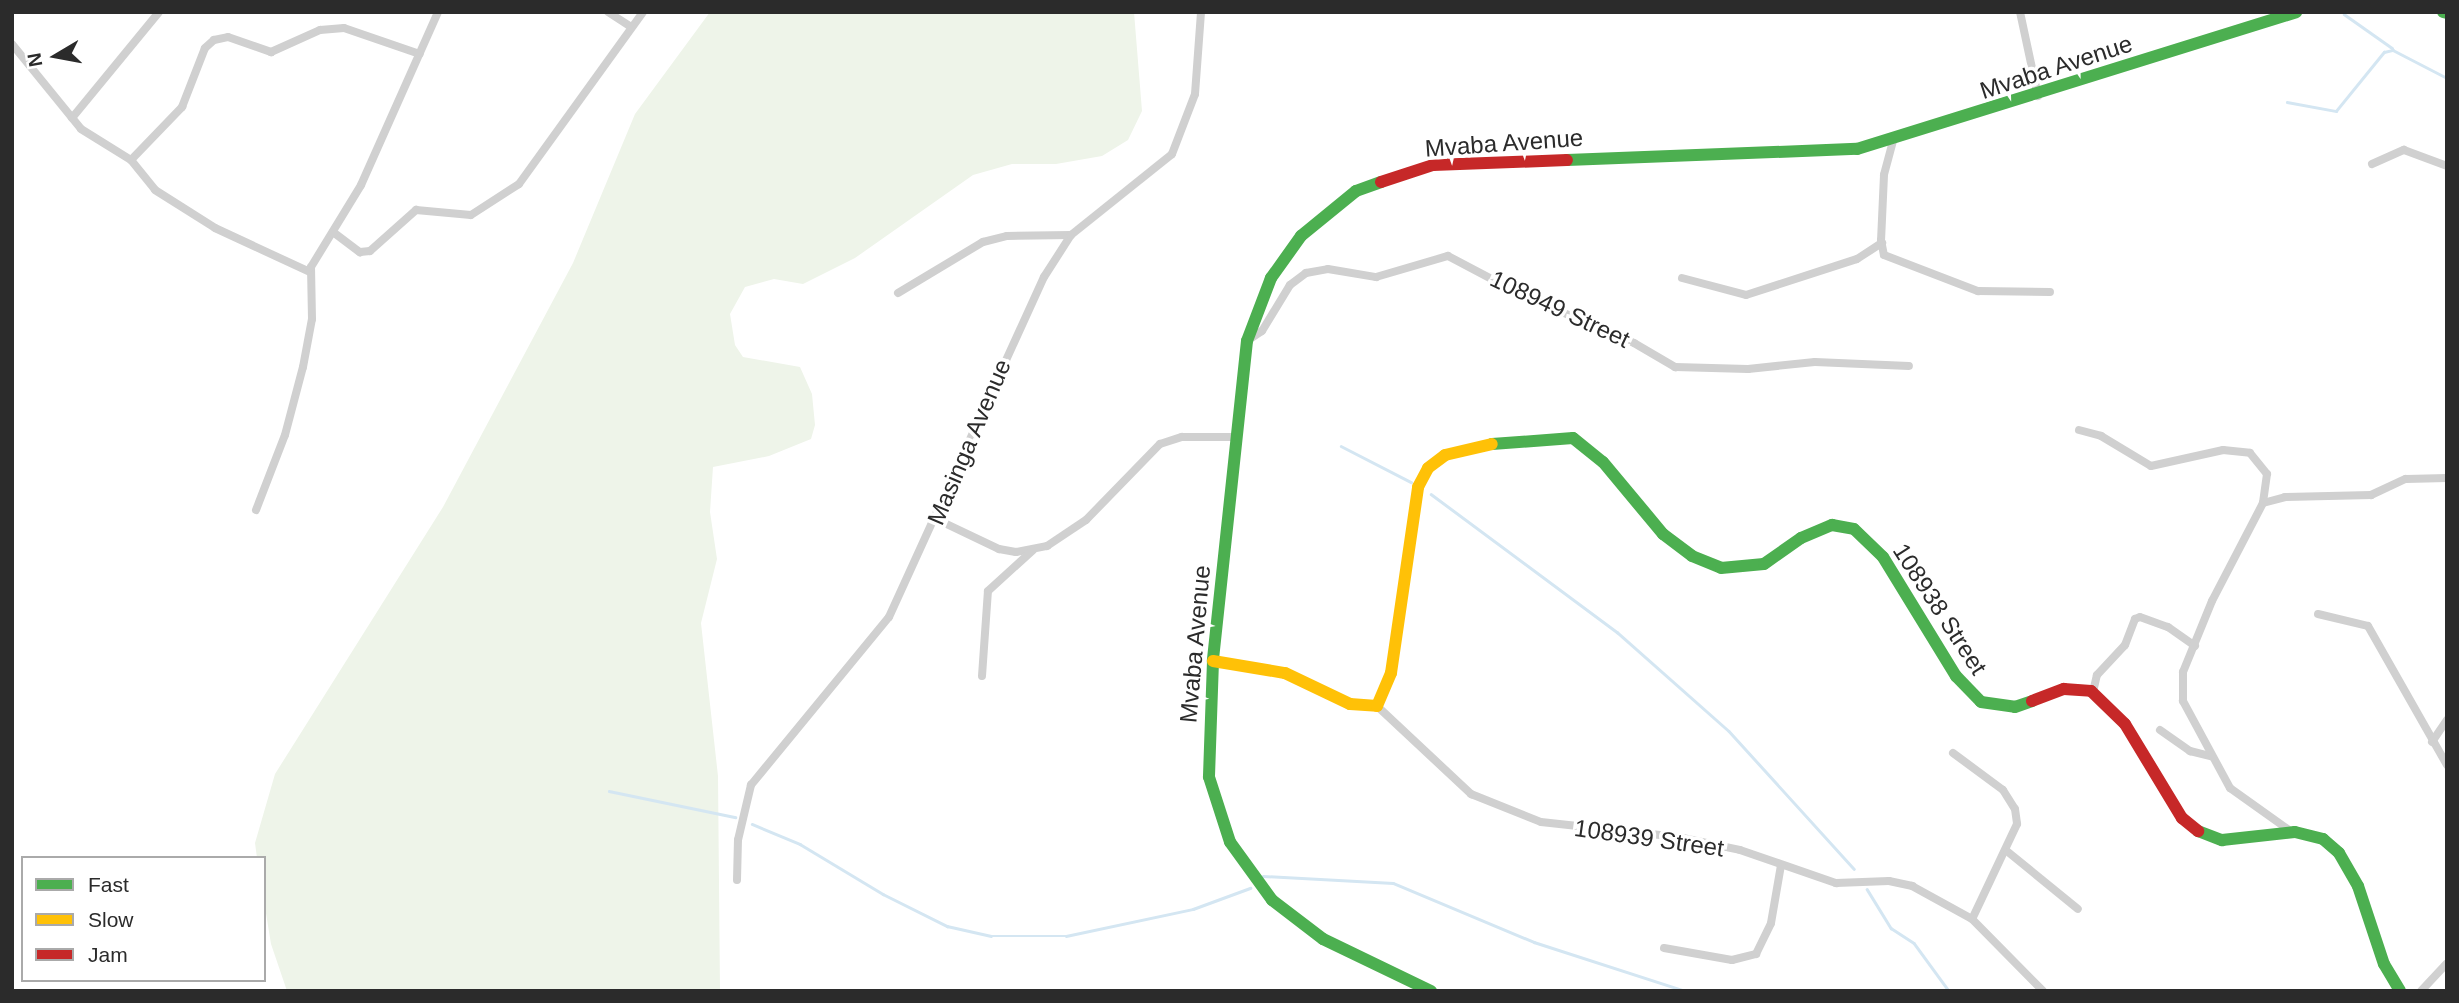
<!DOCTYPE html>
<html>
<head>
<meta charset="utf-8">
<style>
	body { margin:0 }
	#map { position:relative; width:2459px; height:1003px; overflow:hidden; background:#fff; font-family:Helvetica,sans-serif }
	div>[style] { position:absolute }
	.green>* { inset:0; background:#eef4e9 }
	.stream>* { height:2.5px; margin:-1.25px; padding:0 1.25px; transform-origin:1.25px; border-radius:1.25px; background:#d4e6f2 }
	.street>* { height:8px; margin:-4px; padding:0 4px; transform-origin:4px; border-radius:4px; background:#d0d0d0 }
	.fast>* { height:12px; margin:-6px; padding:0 6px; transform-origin:6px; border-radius:6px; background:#4caf50 }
	.slow>* { height:12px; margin:-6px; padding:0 6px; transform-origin:6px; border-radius:6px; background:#ffc107 }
	.jam>* { height:12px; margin:-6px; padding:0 6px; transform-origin:6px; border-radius:6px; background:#c62828 }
	span { translate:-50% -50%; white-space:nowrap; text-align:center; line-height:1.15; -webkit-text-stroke:7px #fff; paint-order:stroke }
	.street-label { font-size:24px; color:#2b2b2b }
	.frame { position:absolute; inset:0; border:14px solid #2b2b2b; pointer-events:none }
	.legend { position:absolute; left:21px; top:856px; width:245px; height:126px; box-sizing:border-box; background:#fff; border:2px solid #aaa; margin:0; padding:9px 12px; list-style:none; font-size:21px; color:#2b2b2b }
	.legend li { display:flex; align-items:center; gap:14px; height:35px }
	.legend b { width:35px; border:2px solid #aaa }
	.north { position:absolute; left:21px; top:21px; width:70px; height:70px; -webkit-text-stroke:5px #fff; paint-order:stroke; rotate:260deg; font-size:19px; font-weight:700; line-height:28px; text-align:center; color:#2b2b2b }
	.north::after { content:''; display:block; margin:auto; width:24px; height:32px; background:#2b2b2b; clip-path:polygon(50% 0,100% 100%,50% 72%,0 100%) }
</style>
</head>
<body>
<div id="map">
	<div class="green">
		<div style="clip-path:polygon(710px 12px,1134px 12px,1142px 111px,1128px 140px,1102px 156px,1056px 164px,1012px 164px,973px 175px,855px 258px,803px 284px,774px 279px,745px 287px,730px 314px,735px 345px,743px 357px,800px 367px,812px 394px,815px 425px,811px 439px,769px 456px,713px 467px,710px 512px,717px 559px,701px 623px,718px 776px,720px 991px,287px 991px,271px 944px,264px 901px,264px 858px,257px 858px,255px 843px,275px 774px,443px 507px,573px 263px,635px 114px)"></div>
	</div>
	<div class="stream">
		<div style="left:2344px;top:14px;width:59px;rotate:35.3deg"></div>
		<div style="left:2287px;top:102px;width:50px;rotate:10.4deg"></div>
		<div style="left:2336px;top:111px;width:76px;rotate:-50.9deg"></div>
		<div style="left:2384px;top:52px;width:9px;rotate:-13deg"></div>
		<div style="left:2393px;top:50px;width:61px;rotate:27.4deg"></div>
		<div style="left:1341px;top:446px;width:79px;rotate:27.2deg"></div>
		<div style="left:1431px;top:494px;width:232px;rotate:36.6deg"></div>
		<div style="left:1617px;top:632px;width:149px;rotate:41.5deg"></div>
		<div style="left:1729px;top:731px;width:186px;rotate:47.8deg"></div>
		<div style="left:609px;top:791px;width:129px;rotate:11.7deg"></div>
		<div style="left:752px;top:824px;width:52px;rotate:22.6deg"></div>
		<div style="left:800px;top:844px;width:97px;rotate:31.1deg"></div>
		<div style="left:883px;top:894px;width:72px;rotate:26.6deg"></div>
		<div style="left:947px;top:926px;width:45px;rotate:12.8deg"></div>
		<div style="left:991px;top:936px;width:75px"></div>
		<div style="left:1066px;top:936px;width:130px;rotate:-12deg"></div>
		<div style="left:1193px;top:909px;width:61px;rotate:-20.2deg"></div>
		<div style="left:1263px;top:876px;width:130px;rotate:3.1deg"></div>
		<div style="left:1393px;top:883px;width:153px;rotate:22.7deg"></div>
		<div style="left:1534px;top:942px;width:160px;rotate:17.9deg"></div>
		<div style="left:1867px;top:889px;width:46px;rotate:58.4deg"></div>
		<div style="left:1891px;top:928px;width:27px;rotate:33deg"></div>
		<div style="left:1914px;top:943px;width:59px;rotate:53.9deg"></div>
	</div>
	<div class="street">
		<div style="left:608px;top:12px;width:27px;rotate:33deg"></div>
		<div style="left:2020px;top:12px;width:86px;rotate:77.9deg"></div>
		<div style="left:12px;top:44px;width:109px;rotate:50.9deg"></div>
		<div style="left:81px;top:129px;width:59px;rotate:31.8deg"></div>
		<div style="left:131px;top:160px;width:38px;rotate:51deg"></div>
		<div style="left:155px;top:190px;width:71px;rotate:32.3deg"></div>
		<div style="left:215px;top:228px;width:105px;rotate:24.9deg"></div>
		<div style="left:72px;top:118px;width:137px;rotate:-50.6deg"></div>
		<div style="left:1893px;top:141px;width:35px;rotate:105deg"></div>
		<div style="left:1884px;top:175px;width:65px;rotate:92.6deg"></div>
		<div style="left:1881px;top:240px;width:15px;rotate:79deg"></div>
		<div style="left:1884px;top:255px;width:101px;rotate:21deg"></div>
		<div style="left:1978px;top:291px;width:72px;rotate:0.8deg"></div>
		<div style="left:131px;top:160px;width:74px;rotate:-46.1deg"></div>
		<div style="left:182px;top:107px;width:63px;rotate:-68.7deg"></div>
		<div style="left:205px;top:48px;width:12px;rotate:-42deg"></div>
		<div style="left:214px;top:40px;width:14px;rotate:-12deg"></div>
		<div style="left:228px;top:37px;width:46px;rotate:19.2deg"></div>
		<div style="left:271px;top:52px;width:54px;rotate:-24.2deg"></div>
		<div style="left:320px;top:30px;width:24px;rotate:-5deg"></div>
		<div style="left:344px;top:28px;width:80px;rotate:18.9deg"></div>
		<div style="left:2372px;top:164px;width:35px;rotate:-24deg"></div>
		<div style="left:2404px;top:150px;width:46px;rotate:20.4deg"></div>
		<div style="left:333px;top:232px;width:34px;rotate:37deg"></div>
		<div style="left:360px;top:252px;width:10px;rotate:-6deg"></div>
		<div style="left:370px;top:251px;width:62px;rotate:-41.7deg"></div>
		<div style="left:416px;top:210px;width:55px;rotate:5.2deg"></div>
		<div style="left:471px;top:215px;width:57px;rotate:-32.9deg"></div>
		<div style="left:519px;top:184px;width:212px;rotate:-54.2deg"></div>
		<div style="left:1682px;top:278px;width:66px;rotate:14.9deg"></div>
		<div style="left:1746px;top:295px;width:117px;rotate:-18deg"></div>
		<div style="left:1857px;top:259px;width:30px;rotate:-33deg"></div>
		<div style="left:898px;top:293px;width:99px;rotate:-31deg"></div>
		<div style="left:983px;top:242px;width:25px;rotate:-14deg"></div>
		<div style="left:1007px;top:236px;width:64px;rotate:-0.9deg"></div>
		<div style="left:1247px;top:341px;width:18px;rotate:-34deg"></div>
		<div style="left:1262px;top:331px;width:54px;rotate:-58.7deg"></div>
		<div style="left:1290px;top:285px;width:20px;rotate:-37deg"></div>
		<div style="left:1306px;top:273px;width:22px;rotate:-10deg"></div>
		<div style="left:1328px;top:269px;width:49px;rotate:9.5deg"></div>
		<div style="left:1376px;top:277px;width:75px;rotate:-16.3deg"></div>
		<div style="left:1448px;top:256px;width:86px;rotate:27.8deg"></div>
		<div style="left:1524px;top:296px;width:120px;rotate:23.1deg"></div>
		<div style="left:1634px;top:343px;width:48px;rotate:30.3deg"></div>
		<div style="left:1675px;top:367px;width:73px;rotate:1.6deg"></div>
		<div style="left:1748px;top:369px;width:67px;rotate:-6deg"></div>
		<div style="left:1815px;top:362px;width:94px;rotate:2.4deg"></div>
		<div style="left:2079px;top:430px;width:23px;rotate:15deg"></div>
		<div style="left:2101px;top:436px;width:58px;rotate:31deg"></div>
		<div style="left:2151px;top:466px;width:74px;rotate:-12.5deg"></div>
		<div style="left:2223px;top:450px;width:27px;rotate:6deg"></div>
		<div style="left:2250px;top:453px;width:27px;rotate:51deg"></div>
		<div style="left:2267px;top:474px;width:29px;rotate:98deg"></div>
		<div style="left:256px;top:510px;width:80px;rotate:-68.9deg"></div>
		<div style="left:285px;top:435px;width:70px;rotate:-75.2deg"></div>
		<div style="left:303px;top:367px;width:49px;rotate:-79.4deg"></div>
		<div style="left:312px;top:319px;width:52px;rotate:-91.1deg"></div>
		<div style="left:311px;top:267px;width:96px;rotate:-58.6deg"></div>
		<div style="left:361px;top:185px;width:189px;rotate:-66deg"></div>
		<div style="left:936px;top:519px;width:70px;rotate:25.5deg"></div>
		<div style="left:999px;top:549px;width:17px;rotate:10deg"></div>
		<div style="left:1016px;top:552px;width:32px;rotate:-11deg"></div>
		<div style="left:1047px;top:546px;width:47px;rotate:-33.7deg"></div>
		<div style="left:1086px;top:520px;width:106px;rotate:-45.8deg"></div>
		<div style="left:1160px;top:444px;width:23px;rotate:-18deg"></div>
		<div style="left:1182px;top:437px;width:53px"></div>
		<div style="left:2318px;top:614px;width:51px;rotate:13.5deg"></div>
		<div style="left:2368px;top:626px;width:160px;rotate:60.4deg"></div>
		<div style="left:982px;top:676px;width:85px;rotate:-86deg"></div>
		<div style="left:988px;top:591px;width:61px;rotate:-42.3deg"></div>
		<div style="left:2093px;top:692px;width:17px;rotate:-77deg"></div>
		<div style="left:2097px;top:675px;width:41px;rotate:-47deg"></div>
		<div style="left:2125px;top:645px;width:28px;rotate:-69deg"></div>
		<div style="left:2135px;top:619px;width:5px;rotate:-22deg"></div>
		<div style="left:2140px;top:617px;width:30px;rotate:20deg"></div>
		<div style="left:2168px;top:627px;width:33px;rotate:35deg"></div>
		<div style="left:1377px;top:706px;width:129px;rotate:43.1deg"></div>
		<div style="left:1471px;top:794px;width:75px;rotate:21.8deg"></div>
		<div style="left:1541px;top:822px;width:138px;rotate:6.2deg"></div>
		<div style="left:1678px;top:837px;width:63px;rotate:11.8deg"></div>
		<div style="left:1740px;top:850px;width:102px;rotate:19deg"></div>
		<div style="left:1836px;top:883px;width:53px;rotate:-2.2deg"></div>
		<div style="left:1889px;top:881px;width:24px;rotate:12deg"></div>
		<div style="left:1912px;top:886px;width:68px;rotate:28.8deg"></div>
		<div style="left:1972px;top:919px;width:101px;rotate:45.4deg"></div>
		<div style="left:2160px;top:730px;width:37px;rotate:35deg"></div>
		<div style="left:2190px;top:751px;width:21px;rotate:14deg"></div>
		<div style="left:2432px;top:742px;width:27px;rotate:-56deg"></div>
		<div style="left:1953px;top:753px;width:62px;rotate:36.5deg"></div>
		<div style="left:2003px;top:790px;width:22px;rotate:58deg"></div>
		<div style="left:2015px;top:809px;width:15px;rotate:82deg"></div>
		<div style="left:2017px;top:824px;width:105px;rotate:115.3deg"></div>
		<div style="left:2289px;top:830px;width:72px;rotate:-144.6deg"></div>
		<div style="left:2230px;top:788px;width:99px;rotate:-118.4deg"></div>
		<div style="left:2183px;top:701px;width:29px;rotate:-90deg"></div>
		<div style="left:2183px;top:672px;width:77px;rotate:-67.8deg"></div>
		<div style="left:2212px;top:601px;width:110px;rotate:-62.5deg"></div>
		<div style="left:2263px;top:503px;width:23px;rotate:-15deg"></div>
		<div style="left:2285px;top:497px;width:86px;rotate:-1.3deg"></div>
		<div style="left:2371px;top:495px;width:38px;rotate:-25deg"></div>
		<div style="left:2406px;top:479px;width:41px;rotate:-1.4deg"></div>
		<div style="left:2008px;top:852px;width:90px;rotate:39.2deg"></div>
		<div style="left:737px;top:880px;width:40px;rotate:-88.6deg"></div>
		<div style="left:738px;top:840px;width:57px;rotate:-76.7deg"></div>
		<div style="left:751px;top:785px;width:217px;rotate:-50.6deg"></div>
		<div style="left:889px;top:617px;width:374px;rotate:-65.5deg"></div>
		<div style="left:1044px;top:277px;width:50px;rotate:-57.3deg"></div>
		<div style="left:1071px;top:235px;width:129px;rotate:-38.7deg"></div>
		<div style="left:1172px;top:154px;width:64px;rotate:-69deg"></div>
		<div style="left:1195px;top:94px;width:82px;rotate:-85.8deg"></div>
		<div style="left:1664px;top:948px;width:69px;rotate:10deg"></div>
		<div style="left:1732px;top:960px;width:25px;rotate:-14deg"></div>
		<div style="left:1756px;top:954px;width:34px;rotate:-64deg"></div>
		<div style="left:1771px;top:923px;width:59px;rotate:-80.2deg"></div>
		<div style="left:2421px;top:991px;width:38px;rotate:-47deg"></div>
	</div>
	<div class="fast">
		<div style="left:2443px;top:12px;width:4px;rotate:14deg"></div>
		<div style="left:1567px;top:160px;width:290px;rotate:-2.2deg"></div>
		<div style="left:1857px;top:149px;width:460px;rotate:-17.3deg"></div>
		<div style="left:1381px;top:182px;width:27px;rotate:160deg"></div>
		<div style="left:1356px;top:191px;width:71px;rotate:140.7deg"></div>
		<div style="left:1301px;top:236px;width:52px;rotate:125.5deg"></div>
		<div style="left:1271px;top:278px;width:67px;rotate:110.9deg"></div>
		<div style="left:1247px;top:341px;width:322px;rotate:96.1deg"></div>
		<div style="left:1213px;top:661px;width:116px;rotate:92deg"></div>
		<div style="left:1209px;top:777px;width:68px;rotate:72.1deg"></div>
		<div style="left:1230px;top:842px;width:72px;rotate:54.1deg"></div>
		<div style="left:1272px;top:900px;width:64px;rotate:37.4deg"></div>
		<div style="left:1323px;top:939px;width:120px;rotate:25.7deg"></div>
		<div style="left:1492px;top:444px;width:81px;rotate:-4.2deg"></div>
		<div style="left:1573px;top:438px;width:38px;rotate:39deg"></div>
		<div style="left:1603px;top:462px;width:94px;rotate:50.2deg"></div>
		<div style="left:1663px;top:534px;width:36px;rotate:37deg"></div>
		<div style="left:1692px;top:556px;width:31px;rotate:22deg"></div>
		<div style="left:1721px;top:568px;width:43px;rotate:-5.3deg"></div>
		<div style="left:1764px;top:564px;width:45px;rotate:-35.1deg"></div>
		<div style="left:1801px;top:538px;width:34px;rotate:-23deg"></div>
		<div style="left:1832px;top:525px;width:22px;rotate:10deg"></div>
		<div style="left:1854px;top:529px;width:40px;rotate:44deg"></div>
		<div style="left:1883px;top:557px;width:140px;rotate:58.5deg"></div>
		<div style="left:1956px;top:676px;width:36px;rotate:46deg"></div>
		<div style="left:1981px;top:702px;width:34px;rotate:8deg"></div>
		<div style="left:2015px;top:707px;width:18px;rotate:-19deg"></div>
		<div style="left:2198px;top:831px;width:26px;rotate:21deg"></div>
		<div style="left:2222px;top:840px;width:73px;rotate:-6.3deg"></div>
		<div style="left:2295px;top:832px;width:29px;rotate:14deg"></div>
		<div style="left:2323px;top:839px;width:21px;rotate:41deg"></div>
		<div style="left:2339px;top:853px;width:38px;rotate:60deg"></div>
		<div style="left:2358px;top:886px;width:82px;rotate:71.6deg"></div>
		<div style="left:2384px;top:964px;width:31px;rotate:59deg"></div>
	</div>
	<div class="slow">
		<div style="left:1213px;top:661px;width:73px;rotate:9.5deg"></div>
		<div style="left:1285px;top:673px;width:72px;rotate:25.5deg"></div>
		<div style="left:1350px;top:704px;width:27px;rotate:4deg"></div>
		<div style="left:1377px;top:706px;width:36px;rotate:-67deg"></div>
		<div style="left:1391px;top:673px;width:188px;rotate:-81.7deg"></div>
		<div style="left:1418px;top:487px;width:21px;rotate:-62deg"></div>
		<div style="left:1428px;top:468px;width:21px;rotate:-37deg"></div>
		<div style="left:1445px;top:455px;width:48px;rotate:-13.2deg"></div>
	</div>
	<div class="jam">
		<div style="left:1381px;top:182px;width:55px;rotate:-18.1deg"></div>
		<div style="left:1433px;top:165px;width:134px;rotate:-2.1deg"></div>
		<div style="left:2032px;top:701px;width:34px;rotate:-21deg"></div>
		<div style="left:2064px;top:689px;width:27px;rotate:4deg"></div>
		<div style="left:2091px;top:691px;width:47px;rotate:44.1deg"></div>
		<div style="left:2125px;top:724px;width:110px;rotate:58.8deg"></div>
		<div style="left:2182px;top:818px;width:21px;rotate:39deg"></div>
	</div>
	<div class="street-label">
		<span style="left:2056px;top:67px;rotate:-18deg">Mvaba Avenue</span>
		<span style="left:1504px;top:143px;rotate:-4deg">Mvaba Avenue</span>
		<span style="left:1560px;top:309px;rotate:25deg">108949 Street</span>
		<span style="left:969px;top:442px;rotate:-67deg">Masinga Avenue</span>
		<span style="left:1940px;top:609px;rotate:57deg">108938 Street</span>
		<span style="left:1195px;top:644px;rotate:-85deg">Mvaba Avenue</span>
		<span style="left:1649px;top:838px;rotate:8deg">108939 Street</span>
	</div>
	<div class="frame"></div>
	<ul class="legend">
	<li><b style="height:9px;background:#4caf50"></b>Fast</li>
	<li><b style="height:9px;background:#ffc107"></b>Slow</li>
	<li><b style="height:9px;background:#c62828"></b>Jam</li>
	</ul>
	<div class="north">N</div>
</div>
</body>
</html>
